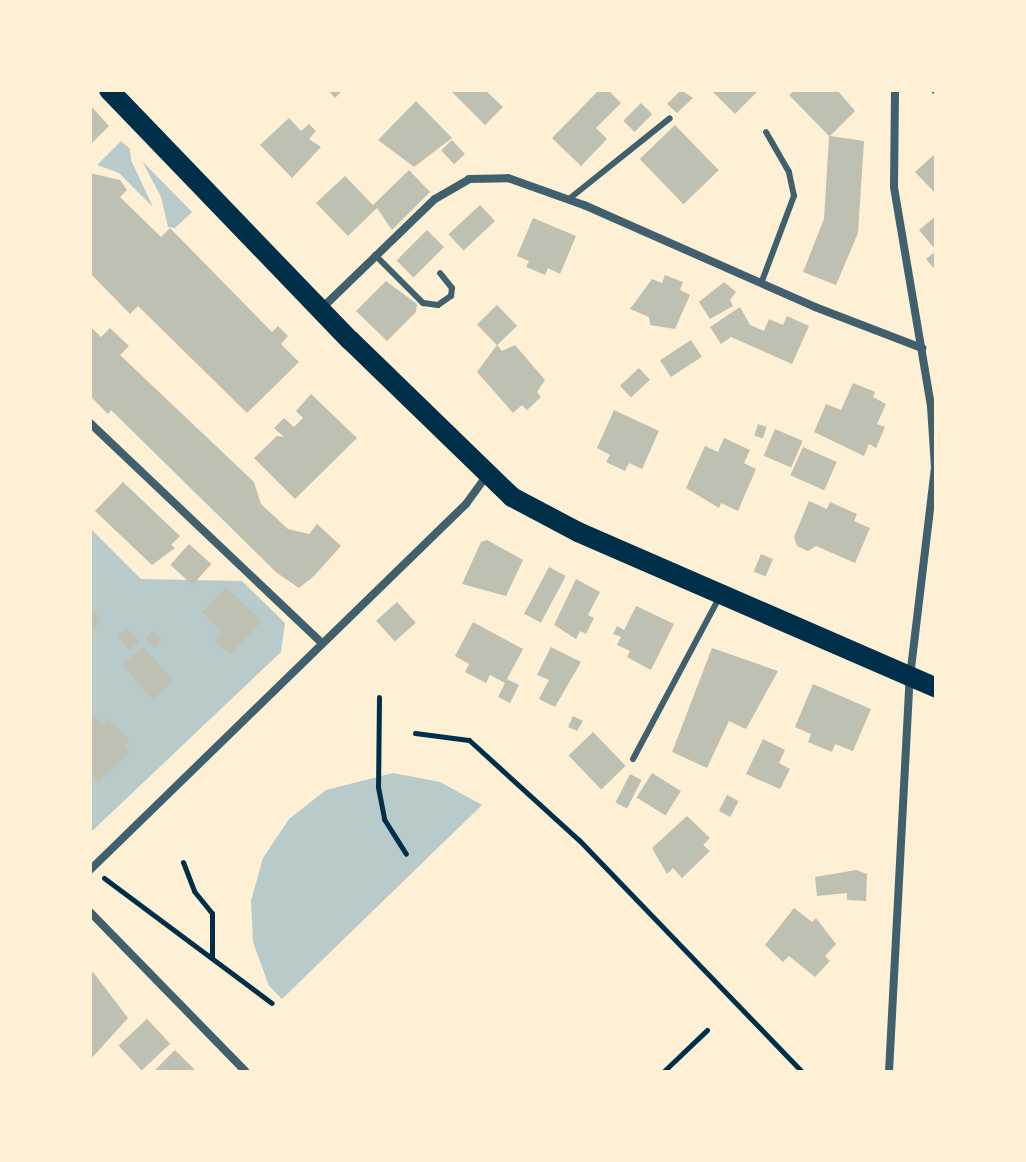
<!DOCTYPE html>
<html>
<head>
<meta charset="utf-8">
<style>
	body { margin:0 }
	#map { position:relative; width:1026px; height:1162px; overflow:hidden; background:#fdf0d5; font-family:"Times New Roman",serif }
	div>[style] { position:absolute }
	.green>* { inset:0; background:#b9caca }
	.building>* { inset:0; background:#bec0b2; transform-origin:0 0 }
	.path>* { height:5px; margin:-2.5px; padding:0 2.5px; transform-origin:2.5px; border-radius:2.5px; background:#003049 }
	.service>* { height:6px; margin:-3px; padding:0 3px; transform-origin:3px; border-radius:3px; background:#3f606c }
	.minor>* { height:8px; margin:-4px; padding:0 4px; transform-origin:4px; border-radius:4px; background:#3f606c }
	.primary>* { height:20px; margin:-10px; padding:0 10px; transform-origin:10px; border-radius:10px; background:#003049 }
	span { translate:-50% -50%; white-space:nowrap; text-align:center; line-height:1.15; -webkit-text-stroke:8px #fdf0d5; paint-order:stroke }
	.frame { position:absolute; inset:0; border:92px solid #fdf0d5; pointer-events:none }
</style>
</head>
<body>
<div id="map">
	<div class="green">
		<div style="clip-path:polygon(121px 141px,130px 149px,131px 160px,153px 207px,119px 173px,97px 165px)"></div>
		<div style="clip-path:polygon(142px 161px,192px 212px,175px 228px,168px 227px,161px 197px)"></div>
		<div style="clip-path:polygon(90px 528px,141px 579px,242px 581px,285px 623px,281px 652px,90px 833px)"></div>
		<div style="clip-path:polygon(393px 773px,440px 782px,482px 805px,282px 999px,269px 986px,253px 942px,251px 901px,263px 858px,289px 819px,326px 790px)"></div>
	</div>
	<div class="building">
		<div style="clip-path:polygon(328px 90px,343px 90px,335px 98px)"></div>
		<div style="clip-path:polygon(450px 90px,485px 90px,503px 107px,485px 125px)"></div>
		<div style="clip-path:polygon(599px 90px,608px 90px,621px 103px,596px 128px,607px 139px,581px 166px,552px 138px)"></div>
		<div style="clip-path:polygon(681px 90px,693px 98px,677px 113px,667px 104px)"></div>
		<div style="clip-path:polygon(711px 90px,759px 90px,735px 114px)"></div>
		<div style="clip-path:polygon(795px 90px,838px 91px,855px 111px,830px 136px,864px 141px,858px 233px,836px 285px,803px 272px,824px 219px,829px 136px,789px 95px)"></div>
		<div style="clip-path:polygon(416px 101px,452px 138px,414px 167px,378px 140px)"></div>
		<div style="left:641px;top:103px;width:16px;height:25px;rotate:45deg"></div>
		<div style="clip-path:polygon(90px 105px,109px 126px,90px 145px)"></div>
		<div style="clip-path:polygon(289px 118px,301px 131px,309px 124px,316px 131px,309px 139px,321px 147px,292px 178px,260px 145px)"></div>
		<div style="left:675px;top:125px;width:63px;height:49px;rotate:46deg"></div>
		<div style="left:452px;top:140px;width:19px;height:15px;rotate:47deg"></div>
		<div style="clip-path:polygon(936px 153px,936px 194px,915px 172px)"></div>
		<div style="clip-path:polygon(409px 170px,430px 192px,392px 230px,377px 208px,348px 236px,316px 203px,345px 176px,373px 205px)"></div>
		<div style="clip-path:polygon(90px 173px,120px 180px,127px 190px,120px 197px,161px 237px,170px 228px,272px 332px,278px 326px,288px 336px,281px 344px,299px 362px,247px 413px,138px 306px,130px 314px,90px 273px)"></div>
		<div style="left:480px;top:205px;width:22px;height:43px;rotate:47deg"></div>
		<div style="clip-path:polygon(936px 216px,936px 244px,933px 247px,919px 230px)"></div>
		<div style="clip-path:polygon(533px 218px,576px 236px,560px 274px,548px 268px,545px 275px,526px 267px,529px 261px,517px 256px)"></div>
		<div style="left:427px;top:230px;width:24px;height:43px;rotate:45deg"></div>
		<div style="clip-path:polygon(936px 251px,936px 271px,926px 259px)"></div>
		<div style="clip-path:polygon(665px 275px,683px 282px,680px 290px,690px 295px,675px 329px,650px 325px,649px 317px,630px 309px,652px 279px,662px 283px)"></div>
		<div style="clip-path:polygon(386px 281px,417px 304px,416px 312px,387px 341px,356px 311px)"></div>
		<div style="clip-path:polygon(724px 282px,736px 292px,730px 300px,733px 306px,710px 319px,699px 302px)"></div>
		<div style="left:497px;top:305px;width:29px;height:28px;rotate:46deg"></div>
		<div style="clip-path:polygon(740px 307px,750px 325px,764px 331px,769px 319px,783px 325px,787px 316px,809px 326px,792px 364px,731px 337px,721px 344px,710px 327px)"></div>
		<div style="clip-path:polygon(90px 326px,101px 337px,110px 328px,129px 346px,120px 355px,254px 482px,261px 504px,288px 529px,309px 534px,317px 524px,341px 546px,313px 577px,299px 588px,277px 573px,111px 410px,108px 414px,90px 396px)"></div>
		<div style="left:691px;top:340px;width:20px;height:37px;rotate:57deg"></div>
		<div style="clip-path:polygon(497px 345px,502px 351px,515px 345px,545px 380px,537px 392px,541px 397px,527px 410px,522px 405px,513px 413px,477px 372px)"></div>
		<div style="left:639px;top:368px;width:16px;height:26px;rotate:47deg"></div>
		<div style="clip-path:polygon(853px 383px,875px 392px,873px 397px,886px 404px,877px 424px,885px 427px,876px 448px,869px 444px,864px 456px,814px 432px,826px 404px,841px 410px)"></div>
		<div style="clip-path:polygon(311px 394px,357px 438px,295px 499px,254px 458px,277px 436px,284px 437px,274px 428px,284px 418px,294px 427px,303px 418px,296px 411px)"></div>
		<div style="clip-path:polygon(614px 410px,659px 431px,642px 469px,629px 463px,625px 471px,606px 462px,610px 455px,597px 448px)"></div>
		<div style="left:758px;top:424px;width:9px;height:12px;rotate:18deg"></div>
		<div style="left:775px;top:429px;width:30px;height:29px;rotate:23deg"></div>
		<div style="clip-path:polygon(724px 438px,750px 450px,744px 463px,756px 469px,738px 511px,721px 503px,719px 508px,686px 488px,705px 446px,718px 452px)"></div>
		<div style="left:803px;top:447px;width:37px;height:31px;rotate:24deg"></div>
		<div style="clip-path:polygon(123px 482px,180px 536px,171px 545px,175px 548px,152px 565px,95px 511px)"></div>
		<div style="clip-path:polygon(809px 501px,827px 509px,830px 502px,857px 514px,854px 521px,870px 528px,855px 563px,816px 546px,808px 551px,797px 546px,794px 537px)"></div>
		<div style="clip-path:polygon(487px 540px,523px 560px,506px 596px,462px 584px,481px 542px)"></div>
		<div style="left:189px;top:544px;width:30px;height:28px;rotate:42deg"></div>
		<div style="left:761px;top:554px;width:13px;height:19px;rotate:23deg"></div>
		<div style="left:549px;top:567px;width:19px;height:53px;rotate:28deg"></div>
		<div style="clip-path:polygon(576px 579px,600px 592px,588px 615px,594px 618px,586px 634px,580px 631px,576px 639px,554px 625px)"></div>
		<div style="clip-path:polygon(226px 587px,262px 621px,230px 655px,215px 640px,223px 632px,202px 612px)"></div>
		<div style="left:397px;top:602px;width:28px;height:28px;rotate:48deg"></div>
		<div style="clip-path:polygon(636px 606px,674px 624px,651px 670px,627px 657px,630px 651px,617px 645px,621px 637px,613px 634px,617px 626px,624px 630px)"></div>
		<div style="clip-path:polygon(90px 608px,101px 620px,90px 633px)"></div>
		<div style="clip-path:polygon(473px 622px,523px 649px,507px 679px,519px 685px,510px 703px,498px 697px,505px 683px,490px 675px,486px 683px,465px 672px,469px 664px,455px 656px)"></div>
		<div style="left:127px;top:628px;width:18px;height:13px;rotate:47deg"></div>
		<div style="left:153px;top:631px;width:13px;height:11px;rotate:42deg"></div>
		<div style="left:143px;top:647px;width:45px;height:28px;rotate:47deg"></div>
		<div style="clip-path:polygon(551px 647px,581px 662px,555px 707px,539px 699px,549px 680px,537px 675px)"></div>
		<div style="clip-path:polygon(712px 648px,778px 671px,746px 729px,729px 721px,707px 768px,672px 752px)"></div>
		<div style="clip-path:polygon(813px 684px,871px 709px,853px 751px,835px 744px,832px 752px,808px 742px,811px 734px,795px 727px)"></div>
		<div style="clip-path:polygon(573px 716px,583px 721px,577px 731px,568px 727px)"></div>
		<div style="clip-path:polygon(95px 717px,103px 725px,109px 719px,130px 740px,124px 746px,129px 752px,99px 782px,90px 773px,90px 721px)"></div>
		<div style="left:593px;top:732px;width:47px;height:34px;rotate:46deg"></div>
		<div style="clip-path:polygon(763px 739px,785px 750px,779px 763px,790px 769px,780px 789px,746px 774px)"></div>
		<div style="left:652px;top:773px;width:34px;height:29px;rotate:32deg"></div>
		<div style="left:630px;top:774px;width:13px;height:32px;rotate:27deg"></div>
		<div style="left:727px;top:795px;width:13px;height:18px;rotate:27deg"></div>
		<div style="clip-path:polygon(687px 816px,710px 838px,703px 845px,710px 851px,682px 878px,673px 868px,667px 874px,652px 848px)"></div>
		<div style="clip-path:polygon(856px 870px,867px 874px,866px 901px,847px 900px,847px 893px,817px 896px,815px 877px)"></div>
		<div style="clip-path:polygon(794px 908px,812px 922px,816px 918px,836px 944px,825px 956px,830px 961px,815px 977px,789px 956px,783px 962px,765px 945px)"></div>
		<div style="clip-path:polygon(93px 972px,128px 1018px,90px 1060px,90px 975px)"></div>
		<div style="left:147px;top:1019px;width:34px;height:39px;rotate:47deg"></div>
		<div style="clip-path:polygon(175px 1050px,197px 1072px,153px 1072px)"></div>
	</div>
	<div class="path">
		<div style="left:379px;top:697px;width:90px;rotate:90.6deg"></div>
		<div style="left:378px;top:787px;width:33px;rotate:79deg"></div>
		<div style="left:384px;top:819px;width:41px;rotate:57.8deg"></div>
		<div style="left:415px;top:733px;width:54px;rotate:7.4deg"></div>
		<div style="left:469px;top:740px;width:149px;rotate:42.3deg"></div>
		<div style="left:579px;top:840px;width:322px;rotate:46.1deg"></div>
		<div style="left:183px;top:862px;width:31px;rotate:69deg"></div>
		<div style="left:194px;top:891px;width:28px;rotate:51deg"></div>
		<div style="left:212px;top:913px;width:45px;rotate:90deg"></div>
		<div style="left:104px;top:878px;width:209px;rotate:36.7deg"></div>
		<div style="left:663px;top:1072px;width:61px;rotate:-43.7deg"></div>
	</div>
	<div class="service">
		<div style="left:569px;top:199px;width:129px;rotate:-38.7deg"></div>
		<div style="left:375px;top:255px;width:68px;rotate:45deg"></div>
		<div style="left:423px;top:303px;width:15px;rotate:8deg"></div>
		<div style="left:438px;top:305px;width:16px;rotate:-35deg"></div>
		<div style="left:451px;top:296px;width:8px;rotate:-83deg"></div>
		<div style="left:452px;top:288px;width:19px;rotate:-129deg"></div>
		<div style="left:762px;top:281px;width:91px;rotate:-69.4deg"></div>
		<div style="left:794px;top:196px;width:25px;rotate:-102deg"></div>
		<div style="left:789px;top:172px;width:46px;rotate:-119.9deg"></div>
		<div style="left:633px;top:759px;width:183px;rotate:-61.9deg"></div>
	</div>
	<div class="minor">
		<div style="left:935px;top:90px;width:1px;rotate:45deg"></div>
		<div style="left:321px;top:309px;width:158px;rotate:-44deg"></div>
		<div style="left:435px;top:199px;width:39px;rotate:-30deg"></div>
		<div style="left:469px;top:179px;width:39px;rotate:-1deg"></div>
		<div style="left:508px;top:178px;width:81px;rotate:19.6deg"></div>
		<div style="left:584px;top:205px;width:253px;rotate:23.8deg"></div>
		<div style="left:815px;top:307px;width:115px;rotate:21deg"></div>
		<div style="left:90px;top:423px;width:318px;rotate:43.5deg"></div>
		<div style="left:90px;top:870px;width:525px;rotate:-44.23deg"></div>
		<div style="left:466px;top:504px;width:34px;rotate:-54deg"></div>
		<div style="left:90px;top:912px;width:223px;rotate:45.7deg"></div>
		<div style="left:889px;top:1072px;width:396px;rotate:-87deg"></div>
		<div style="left:910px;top:677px;width:210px;rotate:-83.2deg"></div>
		<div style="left:935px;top:468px;width:62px;rotate:-93.7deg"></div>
		<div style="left:931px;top:406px;width:222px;rotate:-99.6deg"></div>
		<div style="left:894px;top:187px;width:97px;rotate:-89.4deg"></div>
	</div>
	<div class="primary">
		<div style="left:109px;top:90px;width:347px;rotate:46.1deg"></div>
		<div style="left:350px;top:340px;width:226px;rotate:44.1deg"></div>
		<div style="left:512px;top:497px;width:75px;rotate:27.9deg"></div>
		<div style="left:578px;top:532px;width:391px;rotate:23.5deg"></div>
	</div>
	<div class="frame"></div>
</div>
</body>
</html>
